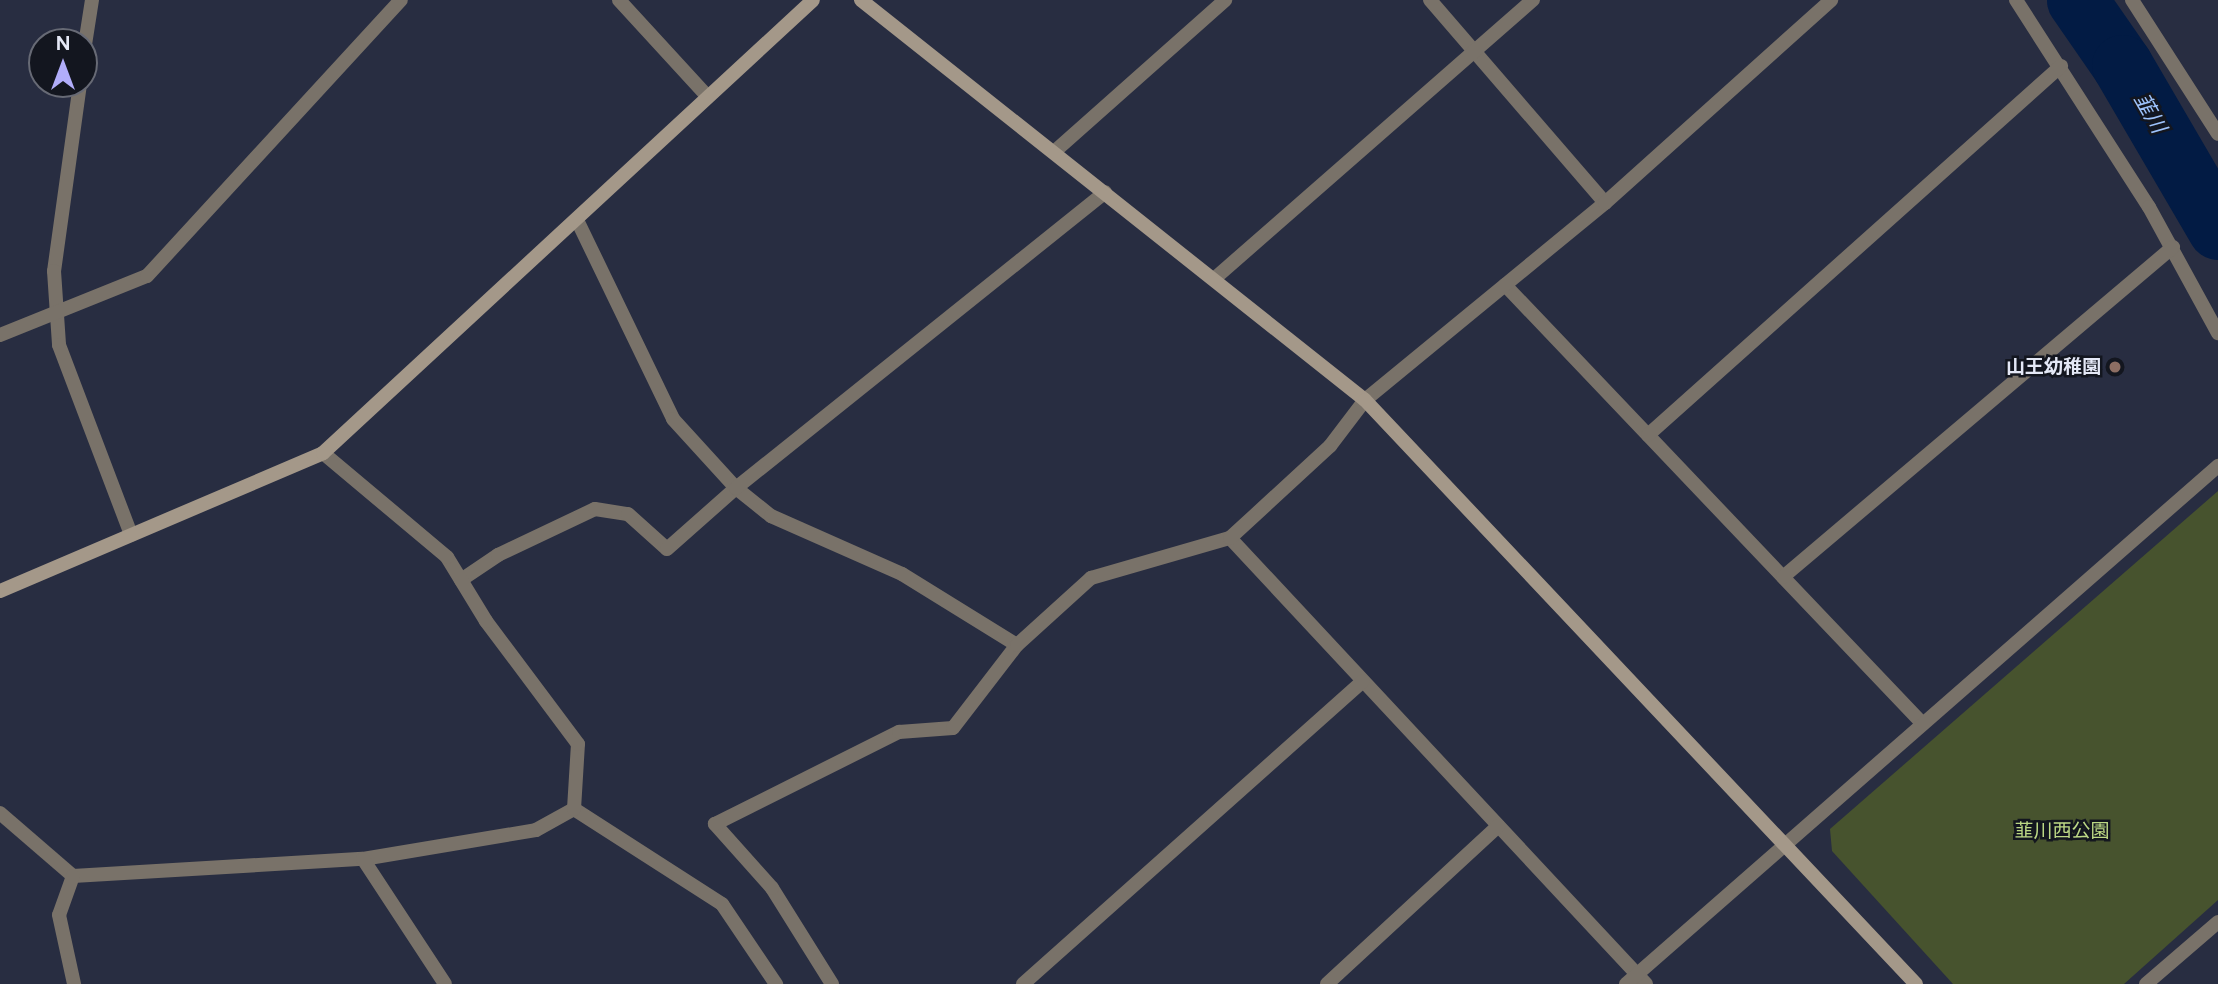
<!DOCTYPE html>
<html>
<head>
<meta charset="utf-8">
<style>
	body { margin:0 }
	#map { position:relative; width:2218px; height:984px; overflow:hidden; background:#282d41; font-family:Figtree,"Noto Sans JP",sans-serif }
	div>[style] { position:absolute }
	.green>* { inset:0; background:#47532e }
	.river>* { height:61px; margin:-30.5px; padding:0 30.5px; transform-origin:30.5px; border-radius:30.5px; background:#021b44 }
	.lane>* { height:14px; margin:-7px; padding:0 7px; transform-origin:7px; border-radius:7px; background:#797269 }
	.street>* { height:14px; margin:-7px; padding:0 7px; transform-origin:7px; border-radius:7px; background:#797269 }
	.secondary>* { height:14px; margin:-7px; padding:0 7px; transform-origin:7px; border-radius:7px; background:#a49889 }
	.dots>* { width:19px; height:19px; translate:-50% -50%; box-sizing:border-box; border:4px solid #13161f; border-radius:50% }
	span { translate:-50% -50%; white-space:nowrap; text-align:center; line-height:1.15; -webkit-text-stroke:5px #13161f; paint-order:stroke }
	.poi-label { font-size:19px; color:#e4e8f6; font-weight:700 }
	.right { translate:-100% -50%; text-align:right }
	.park-label { font-size:19px; color:#bdd985 }
	.water-label { font-size:21px; color:#9dc2fb; font-style:italic }
	.north { position:absolute; left:28px; top:28px; width:70px; height:70px; box-sizing:border-box; background:#13161f; border:2px solid #676a75; border-radius:50%; rotate:0deg; font-size:19px; font-weight:700; line-height:28px; text-align:center; color:#e4e8f6 }
	.north::after { content:''; display:block; margin:auto; width:24px; height:32px; background:#b1adfa; clip-path:polygon(50% 0,100% 100%,50% 72%,0 100%) }
</style>
</head>
<body>
<div id="map">
	<div class="green">
		<div style="clip-path:polygon(2218px 491px,2218px 900px,2124px 984px,1953px 984px,1832px 851px,1830px 829px)"></div>
	</div>
	<div class="river">
		<div style="left:2077px;top:0;width:79px;rotate:55.3deg"></div>
		<div style="left:2122px;top:65px;width:190px;rotate:59.7deg"></div>
	</div>
	<div class="lane">
		<div style="left:461px;top:580px;width:45px;rotate:-34deg"></div>
		<div style="left:498px;top:555px;width:107px;rotate:-25.4deg"></div>
		<div style="left:595px;top:509px;width:33px;rotate:9deg"></div>
		<div style="left:628px;top:514px;width:52px;rotate:41.9deg"></div>
		<div style="left:667px;top:549px;width:92px;rotate:-41.5deg"></div>
		<div style="left:736px;top:488px;width:45px;rotate:38.7deg"></div>
		<div style="left:771px;top:516px;width:143px;rotate:23.9deg"></div>
		<div style="left:902px;top:574px;width:135px;rotate:31.7deg"></div>
		<div style="left:574px;top:809px;width:176px;rotate:32.7deg"></div>
		<div style="left:722px;top:904px;width:97px;rotate:56deg"></div>
	</div>
	<div class="street">
		<div style="left:619px;top:0;width:130px;rotate:47.5deg"></div>
		<div style="left:1430px;top:0;width:268px;rotate:49.2deg"></div>
		<div style="left:2016px;top:0;width:246px;rotate:57.3deg"></div>
		<div style="left:2149px;top:207px;width:144px;rotate:61.3deg"></div>
		<div style="left:2132px;top:0;width:159px;rotate:57.3deg"></div>
		<div style="left:84px;top:51px;width:52px;rotate:-81.1deg"></div>
		<div style="left:80px;top:84px;width:189px;rotate:97.9deg"></div>
		<div style="left:54px;top:271px;width:74px;rotate:86.1deg"></div>
		<div style="left:59px;top:345px;width:203px;rotate:69.2deg"></div>
		<div style="left:1054px;top:152px;width:229px;rotate:-41.6deg"></div>
		<div style="left:577px;top:220px;width:221px;rotate:64.2deg"></div>
		<div style="left:673px;top:419px;width:93px;rotate:47.6deg"></div>
		<div style="left:736px;top:488px;width:473px;rotate:-38.7deg"></div>
		<div style="left:1214px;top:279px;width:424px;rotate:-41.2deg"></div>
		<div style="left:1505px;top:285px;width:603px;rotate:46.41deg"></div>
		<div style="left:0;top:335px;width:158px;rotate:-21.9deg"></div>
		<div style="left:147px;top:276px;width:375px;rotate:-47.4deg"></div>
		<div style="left:1648px;top:435px;width:554px;rotate:-41.78deg"></div>
		<div style="left:1230px;top:538px;width:610px;rotate:46.99deg"></div>
		<div style="left:1783px;top:577px;width:511px;rotate:-40.24deg"></div>
		<div style="left:0;top:813px;width:96px;rotate:40.8deg"></div>
		<div style="left:73px;top:876px;width:290px;rotate:-3.4deg"></div>
		<div style="left:363px;top:859px;width:175px;rotate:-9.5deg"></div>
		<div style="left:536px;top:830px;width:43px;rotate:-28.9deg"></div>
		<div style="left:574px;top:809px;width:65px;rotate:-86.5deg"></div>
		<div style="left:578px;top:744px;width:154px;rotate:-126.8deg"></div>
		<div style="left:486px;top:621px;width:75px;rotate:-121.4deg"></div>
		<div style="left:447px;top:557px;width:162px;rotate:-140deg"></div>
		<div style="left:363px;top:859px;width:149px;rotate:56.7deg"></div>
		<div style="left:73px;top:876px;width:41px;rotate:109.7deg"></div>
		<div style="left:59px;top:915px;width:71px;rotate:77.7deg"></div>
		<div style="left:832px;top:984px;width:113px;rotate:-122deg"></div>
		<div style="left:772px;top:888px;width:86px;rotate:-131.7deg"></div>
		<div style="left:715px;top:824px;width:206px;rotate:-26.6deg"></div>
		<div style="left:899px;top:732px;width:54px;rotate:-4.2deg"></div>
		<div style="left:953px;top:728px;width:105px;rotate:-52.4deg"></div>
		<div style="left:1017px;top:645px;width:100px;rotate:-42.2deg"></div>
		<div style="left:1091px;top:578px;width:145px;rotate:-16.1deg"></div>
		<div style="left:1230px;top:538px;width:136px;rotate:-42.6deg"></div>
		<div style="left:1330px;top:446px;width:58px;rotate:-52.7deg"></div>
		<div style="left:1365px;top:400px;width:310px;rotate:-39.4deg"></div>
		<div style="left:1605px;top:203px;width:304px;rotate:-41.9deg"></div>
		<div style="left:1023px;top:984px;width:455px;rotate:-41.7deg"></div>
		<div style="left:1327px;top:984px;width:233px;rotate:-42.7deg"></div>
		<div style="left:1626px;top:984px;width:787px;rotate:-41.19deg"></div>
		<div style="left:2146px;top:984px;width:95px;rotate:-40.7deg"></div>
	</div>
	<div class="secondary">
		<div style="left:861px;top:0;width:643px;rotate:38.44deg"></div>
		<div style="left:1365px;top:400px;width:803px;rotate:46.67deg"></div>
		<div style="left:0;top:591px;width:351px;rotate:-23.1deg"></div>
		<div style="left:323px;top:453px;width:667px;rotate:-42.75deg"></div>
	</div>
	<div class="dots">
		<div style="left:2115px;top:367px;background:#8d6e63"></div>
	</div>
	<div class="poi-label">
		<span class="right" style="left:2101px;top:367px">山王幼稚園</span>
	</div>
	<div class="park-label">
		<span style="left:2062px;top:831px">韮川西公園</span>
	</div>
	<div class="water-label">
		<span style="left:2150px;top:113px;rotate:60deg">韮川</span>
	</div>
	<div class="north">N</div>
</div>
</body>
</html>
